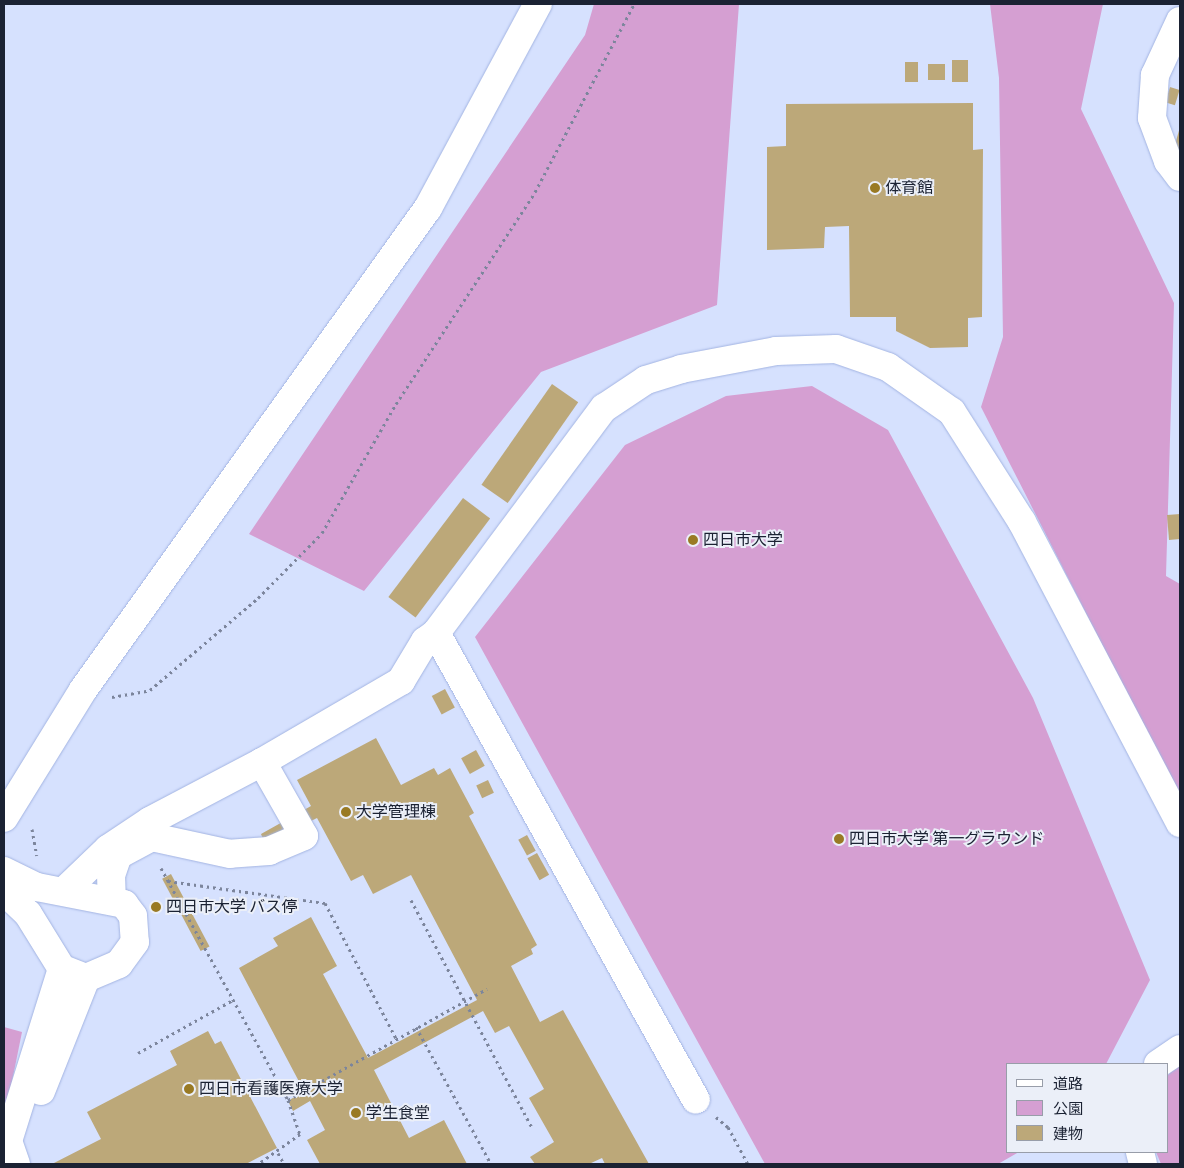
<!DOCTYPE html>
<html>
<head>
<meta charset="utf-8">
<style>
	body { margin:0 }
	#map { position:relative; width:1184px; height:1168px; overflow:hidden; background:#d6e1fe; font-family:Bitter,"Noto Sans JP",serif }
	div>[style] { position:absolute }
	.green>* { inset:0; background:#d59fd2 }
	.building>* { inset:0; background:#bca879; transform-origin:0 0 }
	.path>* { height:3px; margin-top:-1.5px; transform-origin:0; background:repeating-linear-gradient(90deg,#7c859c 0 2.5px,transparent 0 6.5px) }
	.roads { filter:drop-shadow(0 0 1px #a3b4e2) drop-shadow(0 0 1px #a3b4e2) }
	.minor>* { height:28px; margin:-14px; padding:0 14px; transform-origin:14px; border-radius:14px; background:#fff }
	.dots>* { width:14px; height:14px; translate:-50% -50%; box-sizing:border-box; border:2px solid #ebeff8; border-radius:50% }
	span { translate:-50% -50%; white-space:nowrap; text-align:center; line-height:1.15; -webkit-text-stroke:4px #ebeff8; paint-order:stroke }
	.poi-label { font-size:16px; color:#1b2233 }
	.left { translate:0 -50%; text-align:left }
	.frame { position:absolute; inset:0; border:5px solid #1b2233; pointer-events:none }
	.legend { position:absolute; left:1006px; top:1063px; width:162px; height:90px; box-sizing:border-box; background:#ebeff8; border:1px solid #989da9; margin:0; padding:6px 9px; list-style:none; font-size:15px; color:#1b2233 }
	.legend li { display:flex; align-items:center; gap:10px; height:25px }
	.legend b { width:25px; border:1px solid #989da9 }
</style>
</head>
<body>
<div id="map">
	<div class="green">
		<div style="clip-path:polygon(594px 4px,739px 4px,717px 305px,541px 372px,364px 591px,249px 534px,585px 35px)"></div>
		<div style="clip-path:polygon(990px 4px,1103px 4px,1081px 109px,1174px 303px,1166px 576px,1180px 584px,1180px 798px,981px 407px,1003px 337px,999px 78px)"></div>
		<div style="clip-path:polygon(812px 386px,888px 430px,1033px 698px,1150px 980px,1106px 1064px,1008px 1064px,1008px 1152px,1019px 1152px,998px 1164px,765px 1164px,475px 637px,625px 445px,726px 396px)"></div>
		<div style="clip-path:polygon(4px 1027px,22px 1032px,4px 1121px)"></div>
		<div style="clip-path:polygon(1180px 1064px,1180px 1164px,1161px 1164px,1156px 1152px,1168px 1152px,1168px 1075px)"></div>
	</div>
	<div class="building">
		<div style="left:952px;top:60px;width:16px;height:22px"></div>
		<div style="left:905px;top:62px;width:13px;height:20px"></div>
		<div style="left:928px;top:64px;width:17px;height:16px"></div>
		<div style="left:1170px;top:87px;width:10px;height:16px;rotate:17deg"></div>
		<div style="clip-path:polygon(973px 103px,973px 150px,983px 149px,982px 317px,968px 318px,968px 347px,930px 348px,896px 331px,896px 317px,850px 317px,849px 226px,825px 227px,824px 248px,767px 250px,767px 147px,786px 146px,786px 104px)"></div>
		<div style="clip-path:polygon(1180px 127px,1180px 150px,1174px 148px)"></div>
		<div style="left:552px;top:384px;width:32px;height:123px;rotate:35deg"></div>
		<div style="left:463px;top:498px;width:34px;height:124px;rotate:37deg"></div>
		<div style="clip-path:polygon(1180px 514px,1180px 539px,1169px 540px,1167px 515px)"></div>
		<div style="left:445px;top:689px;width:21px;height:15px;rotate:62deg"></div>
		<div style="clip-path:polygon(376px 738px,401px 785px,434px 768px,438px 775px,450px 768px,474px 813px,469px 816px,537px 945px,531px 949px,533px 954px,511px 966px,540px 1022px,563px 1010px,649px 1164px,605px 1164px,602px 1158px,589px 1164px,535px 1164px,530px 1157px,554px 1142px,529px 1098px,544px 1089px,509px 1026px,495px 1033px,483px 1011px,374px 1070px,409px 1138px,444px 1120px,467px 1164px,320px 1164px,307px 1140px,325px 1130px,310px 1101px,293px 1111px,288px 1101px,304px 1091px,239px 968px,278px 946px,273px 938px,311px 917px,337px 966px,323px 974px,368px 1058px,477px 1000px,411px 875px,373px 894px,363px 875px,351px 881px,317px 818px,265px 844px,261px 834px,311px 806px,297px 780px)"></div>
		<div style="left:476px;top:750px;width:18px;height:17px;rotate:61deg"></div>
		<div style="left:488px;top:780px;width:14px;height:13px;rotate:65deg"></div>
		<div style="left:527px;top:835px;width:18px;height:10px;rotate:61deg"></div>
		<div style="left:537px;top:853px;width:25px;height:11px;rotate:61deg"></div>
		<div style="left:171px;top:874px;width:82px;height:10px;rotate:62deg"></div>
		<div style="clip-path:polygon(208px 1031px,215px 1044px,221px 1041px,277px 1148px,246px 1164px,52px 1164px,101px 1139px,87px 1112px,177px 1065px,170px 1051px)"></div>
	</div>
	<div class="path">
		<div style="left:112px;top:697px;width:39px;rotate:-10deg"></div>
		<div style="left:150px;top:690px;width:142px;rotate:-40.4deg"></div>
		<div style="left:258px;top:598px;width:91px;rotate:-45.4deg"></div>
		<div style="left:322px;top:533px;width:149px;rotate:-60.2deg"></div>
		<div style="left:396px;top:404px;width:254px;rotate:-56.7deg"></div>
		<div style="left:535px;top:192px;width:212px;rotate:-62.2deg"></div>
		<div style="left:32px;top:829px;width:27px;rotate:80deg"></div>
		<div style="left:161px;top:868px;width:264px;rotate:61.3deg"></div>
		<div style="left:288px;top:1100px;width:36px;rotate:71deg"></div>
		<div style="left:300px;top:1134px;width:52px;rotate:144.5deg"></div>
		<div style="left:168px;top:881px;width:159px;rotate:8deg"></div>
		<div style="left:325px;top:903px;width:153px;rotate:62.3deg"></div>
		<div style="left:411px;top:900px;width:258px;rotate:62deg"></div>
		<div style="left:416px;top:1027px;width:156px;rotate:61.3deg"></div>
		<div style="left:138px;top:1053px;width:109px;rotate:-29.2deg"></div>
		<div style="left:288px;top:1100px;width:228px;rotate:-29.2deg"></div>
		<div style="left:716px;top:1117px;width:16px;rotate:40deg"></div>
		<div style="left:728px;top:1127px;width:42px;rotate:61.6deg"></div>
		<div style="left:278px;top:1153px;width:13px;rotate:61deg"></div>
	</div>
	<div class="roads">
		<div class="minor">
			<div style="left:1180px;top:21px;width:60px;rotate:114.8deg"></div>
			<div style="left:1155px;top:75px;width:43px;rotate:94deg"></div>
			<div style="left:1152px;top:118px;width:46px;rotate:69.6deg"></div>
			<div style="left:1168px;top:161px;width:20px;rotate:53deg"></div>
			<div style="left:436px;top:633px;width:534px;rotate:60.89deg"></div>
			<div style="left:262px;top:762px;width:161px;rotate:-30.2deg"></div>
			<div style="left:401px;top:681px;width:47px;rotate:-59deg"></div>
			<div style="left:425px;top:641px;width:14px;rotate:-36deg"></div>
			<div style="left:436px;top:633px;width:281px;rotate:-53.3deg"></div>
			<div style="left:604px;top:408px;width:50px;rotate:-33.7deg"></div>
			<div style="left:646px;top:380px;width:37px;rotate:-17deg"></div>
			<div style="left:681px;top:369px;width:97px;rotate:-10.7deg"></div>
			<div style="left:776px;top:351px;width:60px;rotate:-1.9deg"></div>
			<div style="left:836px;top:349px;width:55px;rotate:19.1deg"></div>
			<div style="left:888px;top:367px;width:78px;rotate:35.1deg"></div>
			<div style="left:952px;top:412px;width:130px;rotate:57.5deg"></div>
			<div style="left:1022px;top:522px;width:340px;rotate:62.3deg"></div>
			<div style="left:4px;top:818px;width:150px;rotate:-58.3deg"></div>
			<div style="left:83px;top:690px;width:593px;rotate:-54.41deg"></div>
			<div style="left:428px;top:208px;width:232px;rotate:-61.7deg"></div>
			<div style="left:4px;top:871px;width:37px;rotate:26deg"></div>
			<div style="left:37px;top:887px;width:89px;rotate:11.1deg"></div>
			<div style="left:124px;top:904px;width:15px;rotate:53deg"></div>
			<div style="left:133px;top:916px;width:26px;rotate:86deg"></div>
			<div style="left:135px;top:942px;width:27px;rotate:126deg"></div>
			<div style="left:119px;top:964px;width:36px;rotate:157deg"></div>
			<div style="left:86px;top:978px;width:26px;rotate:-159deg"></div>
			<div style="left:62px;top:969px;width:65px;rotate:-121.7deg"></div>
			<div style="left:28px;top:914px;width:33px;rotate:-136deg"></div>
			<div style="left:64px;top:891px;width:61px;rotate:-43.7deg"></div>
			<div style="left:108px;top:849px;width:50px;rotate:-33.7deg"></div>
			<div style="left:150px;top:821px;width:127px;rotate:-27.8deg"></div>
			<div style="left:262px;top:762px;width:85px;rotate:60.4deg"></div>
			<div style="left:304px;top:836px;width:38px;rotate:157deg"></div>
			<div style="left:269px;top:851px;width:39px;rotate:176deg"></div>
			<div style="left:230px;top:854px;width:80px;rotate:-167.7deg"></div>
			<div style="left:152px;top:837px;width:38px;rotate:152deg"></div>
			<div style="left:118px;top:855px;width:21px;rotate:109deg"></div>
			<div style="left:111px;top:875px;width:23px;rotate:88deg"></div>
			<div style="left:1158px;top:1064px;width:27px;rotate:-34deg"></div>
			<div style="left:41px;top:1091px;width:122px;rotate:-68.3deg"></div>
			<div style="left:1140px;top:1152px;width:12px;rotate:76deg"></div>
			<div style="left:16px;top:1164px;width:24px;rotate:-109deg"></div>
			<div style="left:8px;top:1141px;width:180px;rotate:-72.6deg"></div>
		</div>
	</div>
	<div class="dots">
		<div style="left:875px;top:188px;background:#997a24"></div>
		<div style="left:693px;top:540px;background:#997a24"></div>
		<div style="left:346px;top:812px;background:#997a24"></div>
		<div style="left:839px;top:839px;background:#997a24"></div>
		<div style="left:156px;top:907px;background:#997a24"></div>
		<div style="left:189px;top:1089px;background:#997a24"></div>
		<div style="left:356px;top:1113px;background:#997a24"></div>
	</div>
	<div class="poi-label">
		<span class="left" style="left:885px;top:188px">体育館</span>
		<span class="left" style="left:703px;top:540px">四日市大学</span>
		<span class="left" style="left:356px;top:812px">大学管理棟</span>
		<span class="left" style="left:849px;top:839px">四日市大学 第一グラウンド</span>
		<span class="left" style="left:166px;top:907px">四日市大学 バス停</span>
		<span class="left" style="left:199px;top:1089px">四日市看護医療大学</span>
		<span class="left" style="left:366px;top:1113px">学生食堂</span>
	</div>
	<div class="frame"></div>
	<ul class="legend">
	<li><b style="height:6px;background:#fff"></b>道路</li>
	<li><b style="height:14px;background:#d59fd2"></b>公園</li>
	<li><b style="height:14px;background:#bca879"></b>建物</li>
	</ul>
</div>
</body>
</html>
